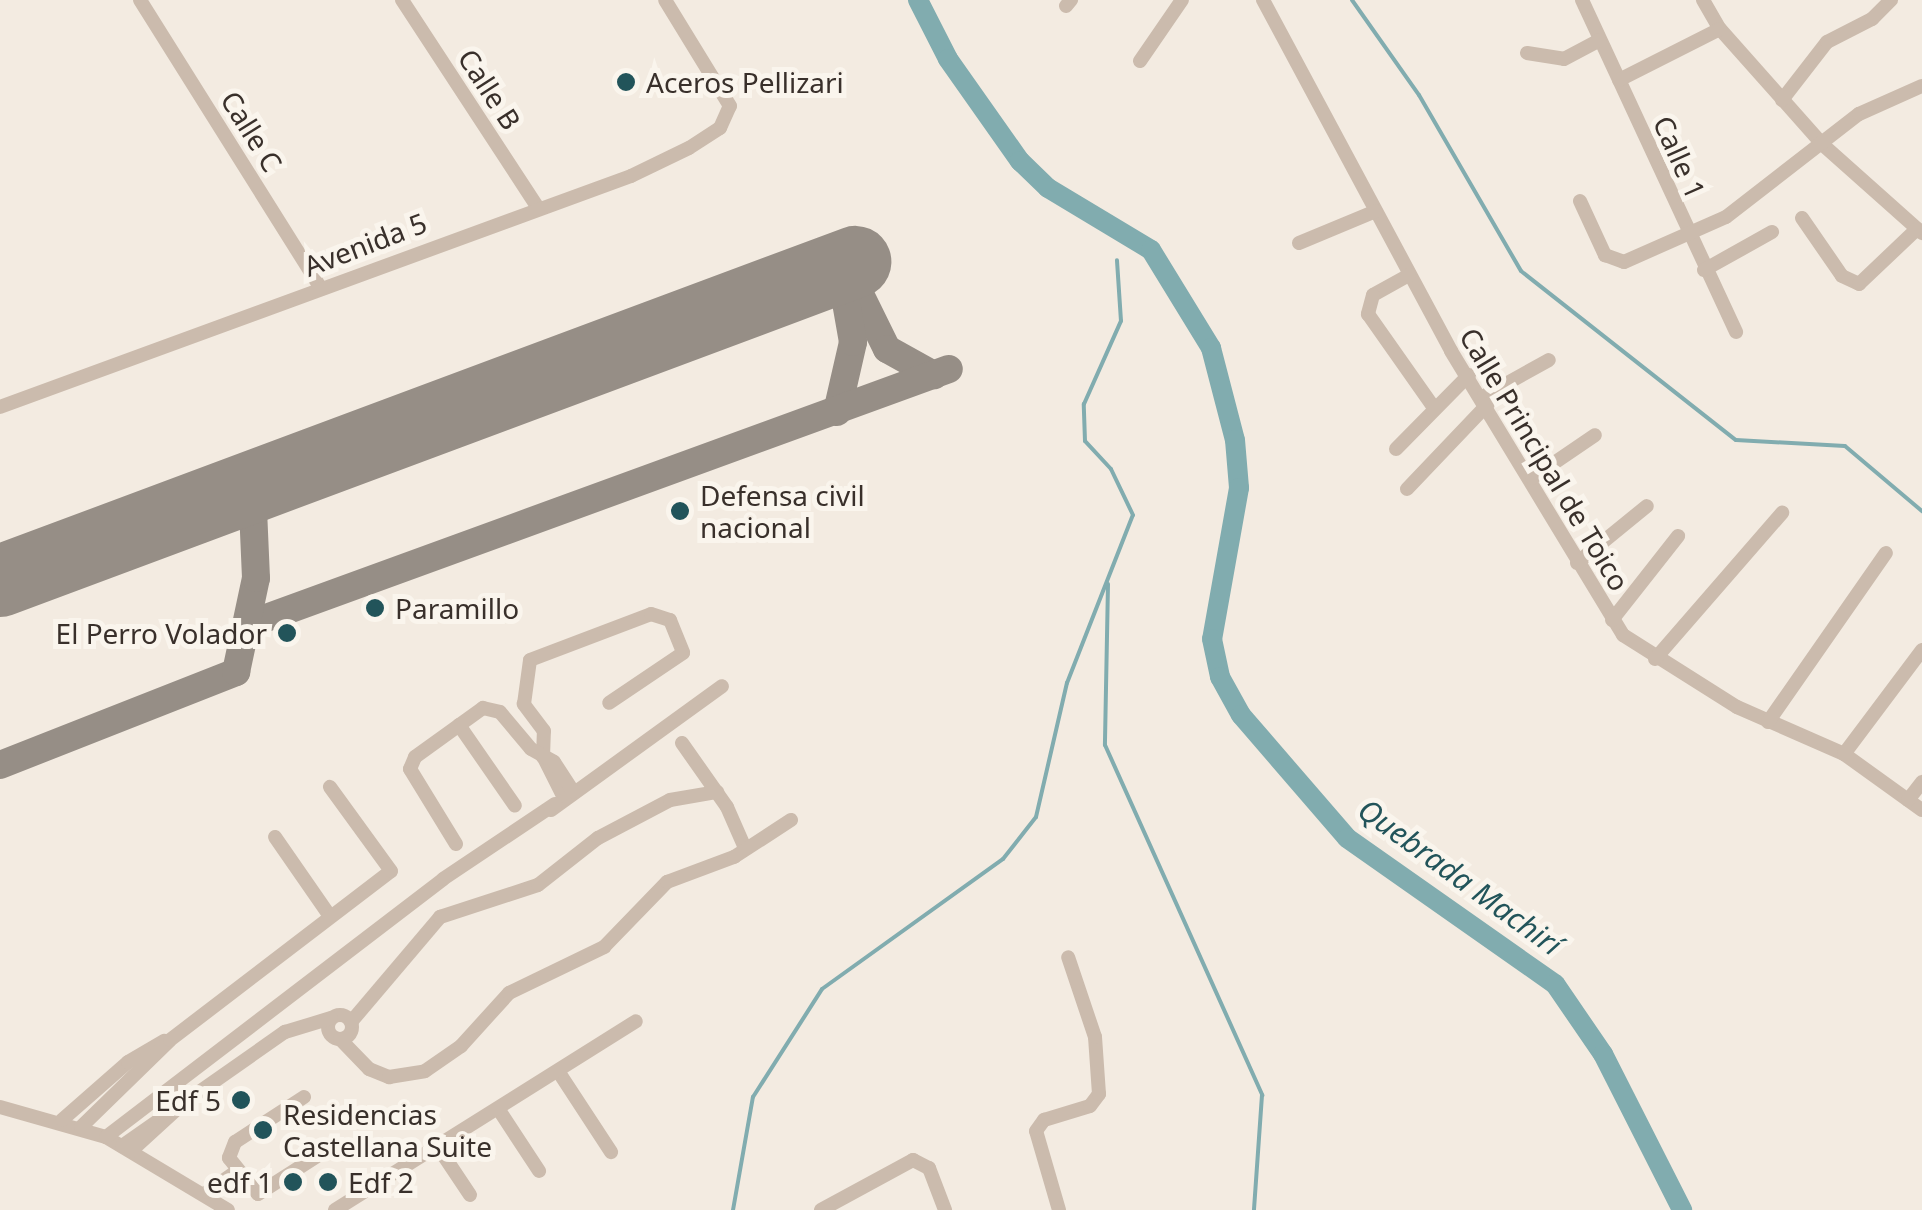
<!DOCTYPE html>
<html>
<head>
<meta charset="utf-8">
<style>
	body { margin:0 }
	#map { position:relative; width:1922px; height:1210px; overflow:hidden; background:#f3ebe1; font-family:"Noto Sans",sans-serif }
	div>[style] { position:absolute }
	.stream>* { height:4px; margin:-2px; padding:0 2px; transform-origin:2px; border-radius:2px; background:#81acaf }
	.river>* { height:20px; margin:-10px; padding:0 10px; transform-origin:10px; border-radius:10px; background:#81acaf }
	.taxiway>* { height:28px; margin:-14px; padding:0 14px; transform-origin:14px; border-radius:14px; background:#968e86 }
	.runway>* { height:72px; margin:-36px; padding:0 36px; transform-origin:36px; border-radius:36px; background:#968e86 }
	.minor>* { height:14px; margin:-7px; padding:0 7px; transform-origin:7px; border-radius:7px; background:#cbbbad }
	.minor>.ring { margin:-7px; padding:0; box-sizing:content-box; background:none; border:14px solid #cbbbad; border-radius:50% }
	.dots>* { width:28px; height:28px; translate:-50% -50%; box-sizing:border-box; border:5px solid #faf5ed; border-radius:50% }
	span { translate:-50% -50%; white-space:nowrap; text-align:center; line-height:1.15; -webkit-text-stroke:10px #faf5ed; paint-order:stroke }
	.poi-label { font-size:28px; color:#39302b }
	.left { translate:0 -50%; text-align:left }
	.right { translate:-100% -50%; text-align:right }
	.street-label { font-size:28px; color:#39302b }
	.water-label { font-size:30px; color:#22545a; font-style:italic }
</style>
</head>
<body>
<div id="map">
	<div class="stream">
		<div style="left:1352px;top:0;width:116px;rotate:54.8deg"></div>
		<div style="left:1419px;top:95px;width:203px;rotate:59.9deg"></div>
		<div style="left:1521px;top:271px;width:273px;rotate:38.2deg"></div>
		<div style="left:1736px;top:440px;width:109px;rotate:3.2deg"></div>
		<div style="left:1845px;top:446px;width:101px;rotate:40.2deg"></div>
		<div style="left:1108px;top:584px;width:161px;rotate:91.1deg"></div>
		<div style="left:1105px;top:745px;width:384px;rotate:65.8deg"></div>
		<div style="left:1262px;top:1095px;width:115px;rotate:94deg"></div>
		<div style="left:733px;top:1210px;width:115px;rotate:-80deg"></div>
		<div style="left:753px;top:1097px;width:128px;rotate:-57.4deg"></div>
		<div style="left:822px;top:989px;width:223px;rotate:-35.7deg"></div>
		<div style="left:1003px;top:859px;width:53px;rotate:-51.8deg"></div>
		<div style="left:1036px;top:817px;width:138px;rotate:-77deg"></div>
		<div style="left:1067px;top:683px;width:180px;rotate:-68.6deg"></div>
		<div style="left:1133px;top:515px;width:51px;rotate:-115.6deg"></div>
		<div style="left:1111px;top:469px;width:38px;rotate:-133deg"></div>
		<div style="left:1085px;top:441px;width:37px;rotate:-92deg"></div>
		<div style="left:1084px;top:404px;width:91px;rotate:-66deg"></div>
		<div style="left:1121px;top:321px;width:61px;rotate:-93.8deg"></div>
	</div>
	<div class="river">
		<div style="left:918px;top:0;width:66px;rotate:63deg"></div>
		<div style="left:948px;top:59px;width:125px;rotate:54.8deg"></div>
		<div style="left:1020px;top:161px;width:39px;rotate:44deg"></div>
		<div style="left:1048px;top:188px;width:120px;rotate:31deg"></div>
		<div style="left:1151px;top:250px;width:115px;rotate:58.5deg"></div>
		<div style="left:1211px;top:348px;width:95px;rotate:75.4deg"></div>
		<div style="left:1235px;top:440px;width:48px;rotate:85.2deg"></div>
		<div style="left:1239px;top:488px;width:153px;rotate:100.1deg"></div>
		<div style="left:1212px;top:639px;width:39px;rotate:78deg"></div>
		<div style="left:1220px;top:677px;width:43px;rotate:61.1deg"></div>
		<div style="left:1241px;top:715px;width:162px;rotate:49.2deg"></div>
		<div style="left:1347px;top:838px;width:254px;rotate:35.1deg"></div>
		<div style="left:1555px;top:984px;width:85px;rotate:55.6deg"></div>
		<div style="left:1603px;top:1054px;width:175px;rotate:63.1deg"></div>
	</div>
	<div class="taxiway">
		<div style="left:852px;top:278px;width:79px;rotate:63.8deg"></div>
		<div style="left:887px;top:349px;width:54px;rotate:29deg"></div>
		<div style="left:837px;top:412px;width:72px;rotate:-77.1deg"></div>
		<div style="left:853px;top:342px;width:75px;rotate:-100deg"></div>
		<div style="left:247px;top:625px;width:747px;rotate:-20.04deg"></div>
		<div style="left:0;top:765px;width:254px;rotate:-21.5deg"></div>
		<div style="left:236px;top:672px;width:96px;rotate:-78deg"></div>
		<div style="left:256px;top:578px;width:91px;rotate:-92.5deg"></div>
	</div>
	<div class="runway">
		<div style="left:0;top:581px;width:913px;rotate:-20.46deg"></div>
	</div>
	<div class="minor">
		<div style="left:140px;top:0;width:340px;rotate:57.9deg"></div>
		<div style="left:402px;top:0;width:246px;rotate:56.8deg"></div>
		<div style="left:1263px;top:0;width:398px;rotate:61.8deg"></div>
		<div style="left:1451px;top:351px;width:332px;rotate:58.8deg"></div>
		<div style="left:1623px;top:635px;width:135px;rotate:32.3deg"></div>
		<div style="left:1737px;top:707px;width:117px;rotate:23.7deg"></div>
		<div style="left:1844px;top:754px;width:96px;rotate:35.7deg"></div>
		<div style="left:1582px;top:0;width:366px;rotate:65.1deg"></div>
		<div style="left:1703px;top:0;width:34px;rotate:60deg"></div>
		<div style="left:1720px;top:29px;width:154px;rotate:48.4deg"></div>
		<div style="left:1822px;top:144px;width:134px;rotate:41.7deg"></div>
		<div style="left:1066px;top:6px;width:8px;rotate:-50deg"></div>
		<div style="left:1527px;top:53px;width:37px;rotate:9deg"></div>
		<div style="left:1564px;top:59px;width:40px;rotate:-28deg"></div>
		<div style="left:1140px;top:61px;width:74px;rotate:-55.5deg"></div>
		<div style="left:1619px;top:80px;width:113px;rotate:-26.8deg"></div>
		<div style="left:1782px;top:100px;width:73px;rotate:-52.2deg"></div>
		<div style="left:1827px;top:42px;width:51px;rotate:-27.1deg"></div>
		<div style="left:1872px;top:19px;width:27px;rotate:-45deg"></div>
		<div style="left:1580px;top:201px;width:60px;rotate:65.2deg"></div>
		<div style="left:1605px;top:255px;width:20px;rotate:20deg"></div>
		<div style="left:1624px;top:262px;width:111px;rotate:-23.8deg"></div>
		<div style="left:1726px;top:217px;width:168px;rotate:-37.8deg"></div>
		<div style="left:1859px;top:114px;width:69px;rotate:-24deg"></div>
		<div style="left:1802px;top:218px;width:70px;rotate:55.4deg"></div>
		<div style="left:1842px;top:276px;width:19px;rotate:25deg"></div>
		<div style="left:1859px;top:284px;width:80px;rotate:-43.5deg"></div>
		<div style="left:1299px;top:243px;width:83px;rotate:-22.6deg"></div>
		<div style="left:1704px;top:270px;width:78px;rotate:-29.2deg"></div>
		<div style="left:1409px;top:275px;width:41px;rotate:150.9deg"></div>
		<div style="left:1373px;top:295px;width:20px;rotate:105deg"></div>
		<div style="left:1368px;top:314px;width:115px;rotate:54.9deg"></div>
		<div style="left:1484px;top:396px;width:74px;rotate:-29deg"></div>
		<div style="left:0;top:407px;width:672px;rotate:-20.11deg"></div>
		<div style="left:631px;top:176px;width:64px;rotate:-25.8deg"></div>
		<div style="left:689px;top:148px;width:37px;rotate:-33deg"></div>
		<div style="left:720px;top:128px;width:24px;rotate:-66deg"></div>
		<div style="left:730px;top:106px;width:124px;rotate:-121.5deg"></div>
		<div style="left:1396px;top:449px;width:104px;rotate:-45.4deg"></div>
		<div style="left:1532px;top:478px;width:76px;rotate:-34.3deg"></div>
		<div style="left:1407px;top:489px;width:117px;rotate:-46.4deg"></div>
		<div style="left:1577px;top:563px;width:90px;rotate:-39.2deg"></div>
		<div style="left:1612px;top:620px;width:107px;rotate:-51.8deg"></div>
		<div style="left:1655px;top:659px;width:194px;rotate:-49deg"></div>
		<div style="left:1768px;top:722px;width:206px;rotate:-55.1deg"></div>
		<div style="left:459px;top:725px;width:98px;rotate:55.3deg"></div>
		<div style="left:682px;top:743px;width:78px;rotate:54.9deg"></div>
		<div style="left:727px;top:807px;width:45px;rotate:66.3deg"></div>
		<div style="left:1844px;top:754px;width:130px;rotate:-53.1deg"></div>
		<div style="left:543px;top:757px;width:26px;rotate:-88deg"></div>
		<div style="left:544px;top:731px;width:34px;rotate:-127deg"></div>
		<div style="left:524px;top:704px;width:44px;rotate:-82.2deg"></div>
		<div style="left:530px;top:660px;width:129px;rotate:-20.8deg"></div>
		<div style="left:651px;top:614px;width:20px;rotate:18deg"></div>
		<div style="left:670px;top:620px;width:35px;rotate:68deg"></div>
		<div style="left:683px;top:653px;width:89px;rotate:146deg"></div>
		<div style="left:544px;top:758px;width:45px;rotate:63.4deg"></div>
		<div style="left:1908px;top:800px;width:23px;rotate:-52deg"></div>
		<div style="left:551px;top:810px;width:211px;rotate:-35.9deg"></div>
		<div style="left:275px;top:837px;width:95px;rotate:55.3deg"></div>
		<div style="left:456px;top:844px;width:88px;rotate:-121.5deg"></div>
		<div style="left:410px;top:769px;width:13px;rotate:-67deg"></div>
		<div style="left:415px;top:757px;width:84px;rotate:-35.8deg"></div>
		<div style="left:483px;top:708px;width:17px;rotate:13deg"></div>
		<div style="left:500px;top:712px;width:48px;rotate:50deg"></div>
		<div style="left:531px;top:749px;width:26px;rotate:29deg"></div>
		<div style="left:554px;top:762px;width:35px;rotate:57deg"></div>
		<div class="ring" style="left:328px;top:1015px;width:10px;height:10px"></div>
		<div style="left:351px;top:1022px;width:138px;rotate:-49.7deg"></div>
		<div style="left:440px;top:917px;width:103px;rotate:-18.1deg"></div>
		<div style="left:538px;top:885px;width:76px;rotate:-38.1deg"></div>
		<div style="left:598px;top:838px;width:81px;rotate:-27.8deg"></div>
		<div style="left:670px;top:800px;width:48px;rotate:-9.7deg"></div>
		<div style="left:340px;top:1039px;width:42px;rotate:46deg"></div>
		<div style="left:369px;top:1069px;width:22px;rotate:22deg"></div>
		<div style="left:389px;top:1077px;width:36px;rotate:-9deg"></div>
		<div style="left:425px;top:1071px;width:44px;rotate:-34.8deg"></div>
		<div style="left:461px;top:1046px;width:72px;rotate:-47.8deg"></div>
		<div style="left:509px;top:993px;width:106px;rotate:-25.8deg"></div>
		<div style="left:604px;top:947px;width:91px;rotate:-45.9deg"></div>
		<div style="left:667px;top:882px;width:72px;rotate:-20.5deg"></div>
		<div style="left:734px;top:857px;width:68px;rotate:-33deg"></div>
		<div style="left:558px;top:1071px;width:97px;rotate:56.8deg"></div>
		<div style="left:304px;top:1097px;width:82px;rotate:146.9deg"></div>
		<div style="left:235px;top:1142px;width:17px;rotate:111deg"></div>
		<div style="left:229px;top:1158px;width:46px;rotate:51.1deg"></div>
		<div style="left:258px;top:1194px;width:72px;rotate:-32.6deg"></div>
		<div style="left:0;top:1107px;width:110px;rotate:15.8deg"></div>
		<div style="left:106px;top:1137px;width:142px;rotate:30.9deg"></div>
		<div style="left:499px;top:1110px;width:73px;rotate:56.7deg"></div>
		<div style="left:62px;top:1120px;width:88px;rotate:-41.3deg"></div>
		<div style="left:128px;top:1062px;width:42px;rotate:-30.3deg"></div>
		<div style="left:81px;top:1127px;width:124px;rotate:-44.3deg"></div>
		<div style="left:170px;top:1040px;width:278px;rotate:-37.4deg"></div>
		<div style="left:391px;top:871px;width:104px;rotate:-126deg"></div>
		<div style="left:106px;top:1137px;width:424px;rotate:-37.4deg"></div>
		<div style="left:443px;top:879px;width:135px;rotate:-33.8deg"></div>
		<div style="left:122px;top:1146px;width:199px;rotate:-35deg"></div>
		<div style="left:285px;top:1032px;width:48px;rotate:-16.9deg"></div>
		<div style="left:440px;top:1150px;width:54px;rotate:56.3deg"></div>
		<div style="left:131px;top:1151px;width:61px;rotate:-42.3deg"></div>
		<div style="left:207px;top:1192px;width:35px;rotate:-35deg"></div>
		<div style="left:335px;top:1210px;width:355px;rotate:-32.1deg"></div>
		<div style="left:821px;top:1210px;width:105px;rotate:-28.5deg"></div>
		<div style="left:913px;top:1160px;width:18px;rotate:27deg"></div>
		<div style="left:929px;top:1168px;width:45px;rotate:69.1deg"></div>
		<div style="left:1059px;top:1210px;width:82px;rotate:-106.2deg"></div>
		<div style="left:1036px;top:1131px;width:14px;rotate:-54deg"></div>
		<div style="left:1044px;top:1120px;width:48px;rotate:-16.9deg"></div>
		<div style="left:1090px;top:1106px;width:15px;rotate:-53deg"></div>
		<div style="left:1099px;top:1094px;width:57px;rotate:-94deg"></div>
		<div style="left:1095px;top:1037px;width:84px;rotate:-108.6deg"></div>
	</div>
	<div class="dots">
		<div style="left:626px;top:82px;background:#22545a"></div>
		<div style="left:680px;top:511px;background:#22545a"></div>
		<div style="left:375px;top:608px;background:#22545a"></div>
		<div style="left:287px;top:633px;background:#22545a"></div>
		<div style="left:241px;top:1100px;background:#22545a"></div>
		<div style="left:263px;top:1130px;background:#22545a"></div>
		<div style="left:293px;top:1182px;background:#22545a"></div>
		<div style="left:328px;top:1182px;background:#22545a"></div>
	</div>
	<div class="poi-label">
		<span class="left" style="left:646px;top:82px">Aceros Pellizari</span>
		<span class="left" style="left:700px;top:511px">Defensa civil<br>nacional</span>
		<span class="left" style="left:395px;top:608px">Paramillo</span>
		<span class="right" style="left:267px;top:633px">El Perro Volador</span>
		<span class="right" style="left:221px;top:1100px">Edf 5</span>
		<span class="left" style="left:283px;top:1130px">Residencias<br>Castellana Suite</span>
		<span class="right" style="left:273px;top:1182px">edf 1</span>
		<span class="left" style="left:348px;top:1182px">Edf 2</span>
	</div>
	<div class="street-label">
		<span style="left:490px;top:89px;rotate:57deg">Calle B</span>
		<span style="left:252px;top:131px;rotate:58deg">Calle C</span>
		<span style="left:1680px;top:157px;rotate:66deg">Calle 1</span>
		<span style="left:365px;top:244px;rotate:-21deg">Avenida 5</span>
		<span style="left:1545px;top:459px;rotate:59deg">Calle Principal de Toico</span>
	</div>
	<div class="water-label">
		<span style="left:1460px;top:877px;rotate:36deg">Quebrada Machirí</span>
	</div>
</div>
</body>
</html>
